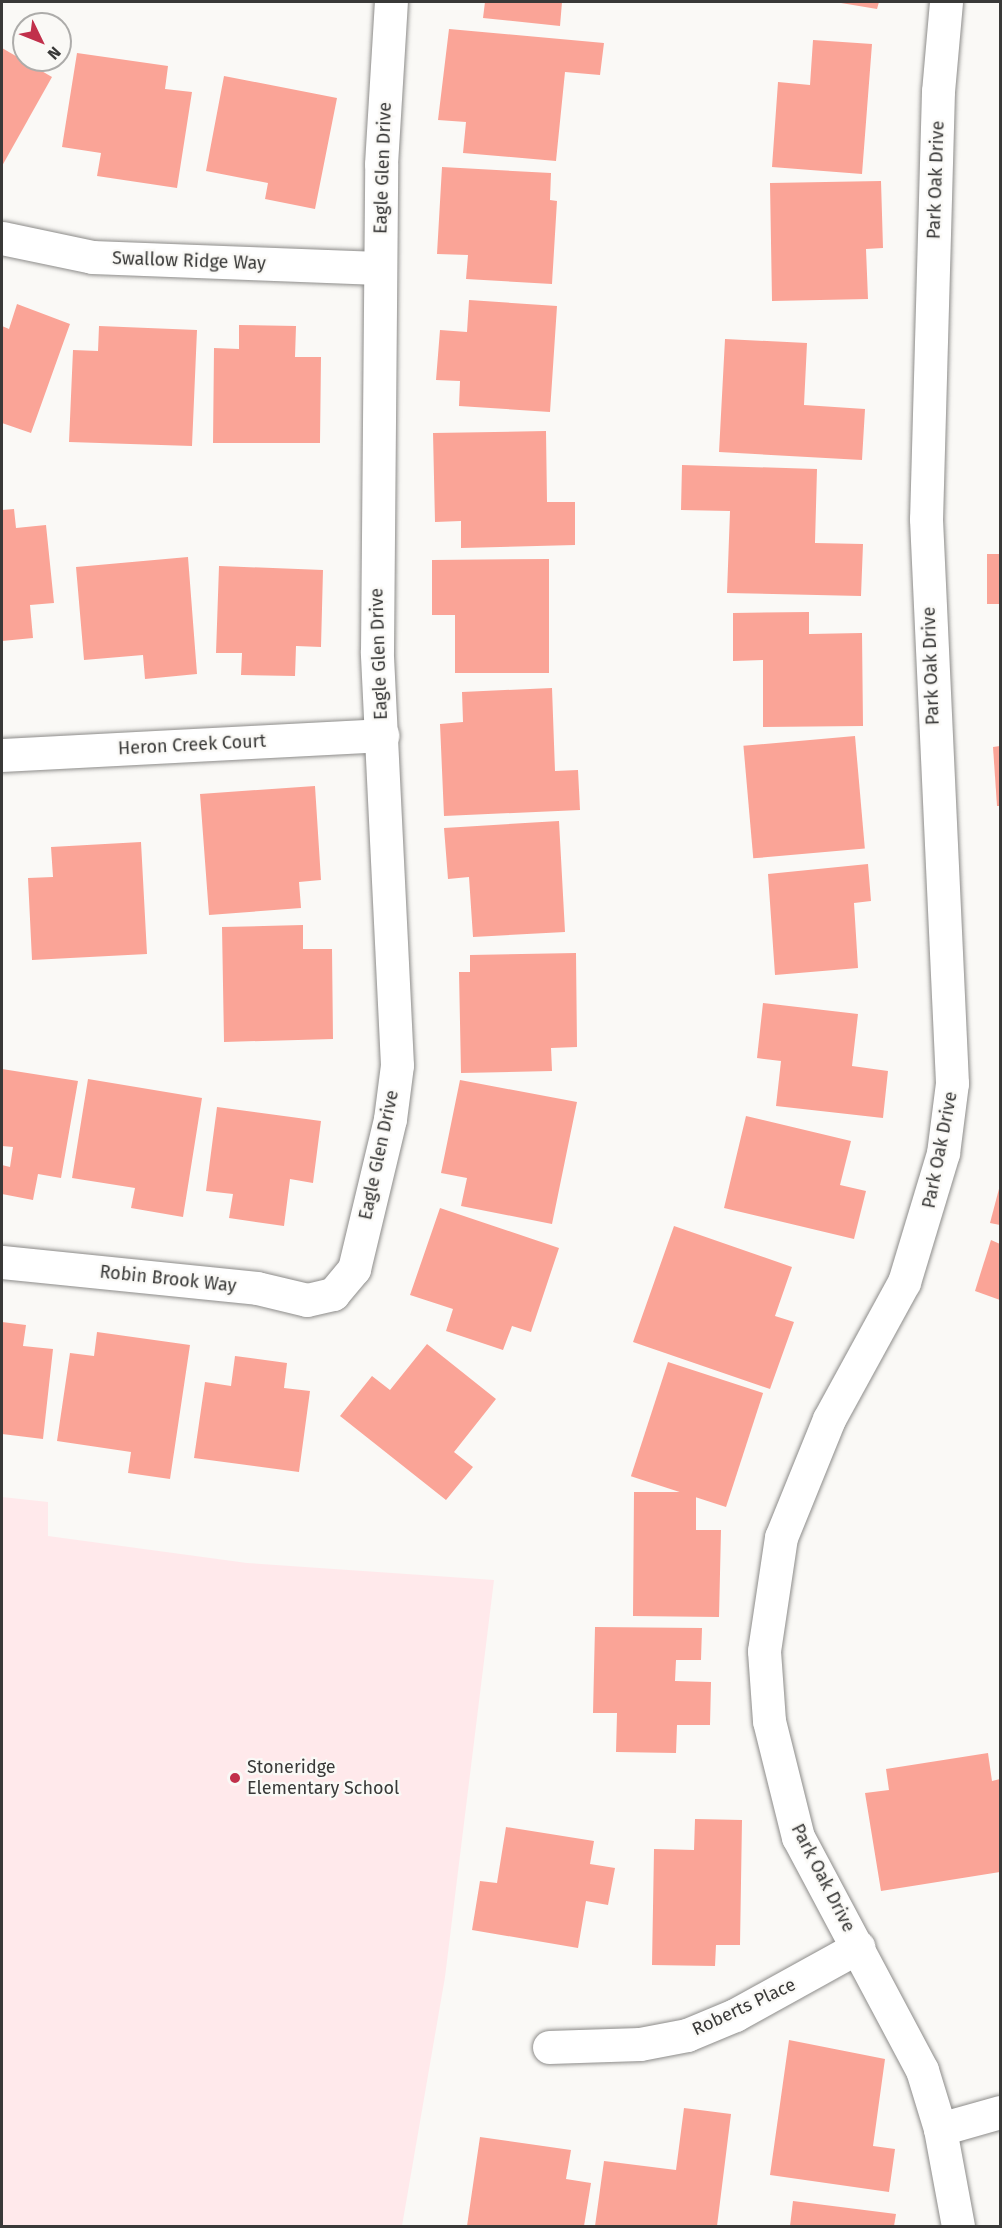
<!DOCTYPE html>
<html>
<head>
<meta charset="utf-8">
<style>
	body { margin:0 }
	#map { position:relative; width:1002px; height:2228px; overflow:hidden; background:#faf9f6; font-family:"Fira Sans",sans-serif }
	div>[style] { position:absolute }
	.education>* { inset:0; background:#ffe9eb }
	.building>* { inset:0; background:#faa497; transform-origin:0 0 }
	.roads { filter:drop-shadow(0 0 2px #8d8c8a) drop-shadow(0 0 2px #8d8c8a) }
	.minor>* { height:33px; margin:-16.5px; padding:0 16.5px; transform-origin:16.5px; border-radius:16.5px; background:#fff }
	.dots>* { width:16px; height:16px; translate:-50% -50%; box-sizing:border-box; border:3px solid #faf9f6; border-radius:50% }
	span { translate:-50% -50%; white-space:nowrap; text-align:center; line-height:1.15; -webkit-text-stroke:4.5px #faf9f6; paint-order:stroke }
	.street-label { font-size:18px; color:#393938 }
	.poi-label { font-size:18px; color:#393938 }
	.left { translate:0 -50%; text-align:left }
	.frame { position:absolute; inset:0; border:3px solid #393938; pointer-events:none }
	.north { position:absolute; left:12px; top:12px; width:60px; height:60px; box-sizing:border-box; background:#faf9f6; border:2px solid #adacaa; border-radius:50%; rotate:133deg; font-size:16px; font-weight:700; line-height:24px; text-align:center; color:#393938 }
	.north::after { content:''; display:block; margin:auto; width:21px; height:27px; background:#c1304b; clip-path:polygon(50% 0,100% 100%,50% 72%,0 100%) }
</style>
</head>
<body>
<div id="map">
	<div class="education">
		<div style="clip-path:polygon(2px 1497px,48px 1502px,48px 1536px,247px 1563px,494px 1580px,445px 1977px,402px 2226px,2px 2226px)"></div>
	</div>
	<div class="building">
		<div style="clip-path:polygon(485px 2px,562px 2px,560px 26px,483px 18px)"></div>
		<div style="clip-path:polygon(835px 2px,879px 2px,877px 9px)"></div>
		<div style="clip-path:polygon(449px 29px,604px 43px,600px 75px,565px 72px,556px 161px,463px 153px,466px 122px,438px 120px)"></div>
		<div style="clip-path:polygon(813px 40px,872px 44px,862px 174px,772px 167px,778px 82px,810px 85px)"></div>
		<div style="clip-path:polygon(2px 48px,52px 77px,2px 166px)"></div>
		<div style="clip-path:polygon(77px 53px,168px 66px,165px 89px,192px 92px,177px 188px,97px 176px,101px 153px,62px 147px)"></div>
		<div style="clip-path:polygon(224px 76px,337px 98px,315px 209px,265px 199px,268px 183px,206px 171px)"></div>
		<div style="clip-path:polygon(442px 167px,551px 173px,550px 200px,557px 201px,552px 284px,466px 279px,468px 255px,437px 254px)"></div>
		<div style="clip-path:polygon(881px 181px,883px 248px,866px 249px,868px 299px,772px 301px,770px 183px)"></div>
		<div style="clip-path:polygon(469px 300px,557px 306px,550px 412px,459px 406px,460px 381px,436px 380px,440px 330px,467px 332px)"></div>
		<div style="clip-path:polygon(17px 304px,70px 324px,31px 433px,2px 423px,2px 326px,9px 329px)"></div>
		<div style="clip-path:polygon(239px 325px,296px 326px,295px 357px,321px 357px,320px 443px,213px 443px,214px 348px,239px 349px)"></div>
		<div style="clip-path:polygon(99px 326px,197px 330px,192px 446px,69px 442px,73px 350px,98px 351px)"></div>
		<div style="clip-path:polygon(725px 339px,807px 343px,804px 405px,865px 409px,862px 460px,719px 452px)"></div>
		<div style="clip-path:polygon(546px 431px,547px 502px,575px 502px,575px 545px,461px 548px,461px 521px,435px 522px,433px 433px)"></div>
		<div style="clip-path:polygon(682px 465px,817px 469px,815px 543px,863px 544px,861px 596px,727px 593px,730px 511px,681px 510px)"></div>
		<div style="clip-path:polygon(14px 509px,16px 528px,46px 525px,54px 603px,30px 605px,33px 638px,2px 641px,2px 510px)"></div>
		<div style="left:987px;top:554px;width:13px;height:50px"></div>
		<div style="clip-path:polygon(188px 557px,197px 674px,145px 679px,143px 655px,84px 660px,76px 567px)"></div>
		<div style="clip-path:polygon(549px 559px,549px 673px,455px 673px,455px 615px,432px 615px,432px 560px)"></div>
		<div style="clip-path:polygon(219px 566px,323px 570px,321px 647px,296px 646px,295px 676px,241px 675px,242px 653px,216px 653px)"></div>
		<div style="clip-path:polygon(809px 612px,809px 634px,862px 633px,863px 726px,763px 727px,763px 660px,733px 661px,733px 613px)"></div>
		<div style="clip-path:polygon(552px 688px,555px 771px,578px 770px,580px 810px,444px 816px,440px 724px,463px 722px,462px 692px)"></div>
		<div style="left:855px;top:736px;width:113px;height:112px;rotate:85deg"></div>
		<div style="clip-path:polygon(1000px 746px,1000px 806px,997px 806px,993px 747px)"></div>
		<div style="clip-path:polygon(315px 786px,321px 880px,299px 882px,301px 908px,209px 915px,200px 794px)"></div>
		<div style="clip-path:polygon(559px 821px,565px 932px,473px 937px,469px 877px,448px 879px,444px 828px)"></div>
		<div style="clip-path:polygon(141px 842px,147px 954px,32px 960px,28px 878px,53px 877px,51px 847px)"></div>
		<div style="clip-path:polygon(868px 864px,871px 901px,854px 903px,858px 968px,775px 975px,768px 874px)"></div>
		<div style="clip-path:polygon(303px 925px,303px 949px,332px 949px,333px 1039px,224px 1042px,222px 927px)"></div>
		<div style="clip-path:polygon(576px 953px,577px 1047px,551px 1048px,552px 1071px,461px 1073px,459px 972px,470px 972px,470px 955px)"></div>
		<div style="clip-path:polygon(763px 1003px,858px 1014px,852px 1066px,888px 1071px,883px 1118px,776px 1106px,781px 1061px,757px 1058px)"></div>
		<div style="clip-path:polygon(2px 1069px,78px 1081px,61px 1178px,38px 1174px,33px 1200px,2px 1194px,2px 1165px,10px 1167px,13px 1147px,2px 1146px)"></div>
		<div style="clip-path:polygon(88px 1079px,202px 1098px,183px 1217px,131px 1208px,135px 1188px,72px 1178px)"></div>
		<div style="clip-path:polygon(460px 1080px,577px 1102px,552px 1224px,461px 1206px,467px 1178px,441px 1173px)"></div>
		<div style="clip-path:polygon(217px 1107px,321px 1121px,313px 1183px,290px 1179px,284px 1226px,229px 1218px,233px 1194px,206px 1191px)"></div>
		<div style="clip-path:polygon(746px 1116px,851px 1141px,840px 1185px,866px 1191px,854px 1239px,724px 1208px)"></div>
		<div style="clip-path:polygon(1000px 1185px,1000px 1225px,990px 1223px)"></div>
		<div style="clip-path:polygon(440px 1208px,559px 1248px,531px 1332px,512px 1326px,503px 1350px,446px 1331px,453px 1309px,410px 1295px)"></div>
		<div style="clip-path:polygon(674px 1226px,792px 1267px,775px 1316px,794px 1322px,770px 1389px,633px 1342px)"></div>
		<div style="clip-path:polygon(991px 1240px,1000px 1244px,1000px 1300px,975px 1291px)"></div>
		<div style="clip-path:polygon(2px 1322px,26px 1325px,23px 1346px,53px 1349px,43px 1439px,2px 1434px)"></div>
		<div style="clip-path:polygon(97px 1332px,190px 1345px,170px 1479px,128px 1473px,131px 1452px,57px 1441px,70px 1353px,94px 1356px)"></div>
		<div style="clip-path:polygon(427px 1344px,496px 1399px,454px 1452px,473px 1467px,446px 1500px,340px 1416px,372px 1376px,390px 1390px)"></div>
		<div style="clip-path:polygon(235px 1356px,287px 1363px,284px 1388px,310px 1391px,299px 1472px,194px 1458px,205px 1382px,231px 1386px)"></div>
		<div style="left:668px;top:1362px;width:100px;height:120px;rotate:18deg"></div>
		<div style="clip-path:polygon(634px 1492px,696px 1492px,696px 1530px,721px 1530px,719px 1617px,633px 1616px)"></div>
		<div style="clip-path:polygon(595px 1627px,702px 1628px,701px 1660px,676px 1660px,675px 1681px,711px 1682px,710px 1725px,677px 1725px,676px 1753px,616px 1752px,617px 1713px,593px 1713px)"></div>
		<div style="clip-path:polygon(988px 1753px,992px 1781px,1000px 1779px,1000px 1872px,881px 1891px,865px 1793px,889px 1790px,886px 1769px)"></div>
		<div style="clip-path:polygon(695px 1819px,742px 1820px,740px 1945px,716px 1945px,715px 1966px,652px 1965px,654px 1849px,694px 1850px)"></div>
		<div style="clip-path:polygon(506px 1827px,594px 1841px,590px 1864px,615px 1868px,608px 1905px,586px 1901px,578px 1948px,472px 1930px,480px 1881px,497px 1883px)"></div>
		<div style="clip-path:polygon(789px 2040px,885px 2059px,873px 2146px,895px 2149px,889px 2192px,770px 2175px)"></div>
		<div style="clip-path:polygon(684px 2108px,731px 2114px,717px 2226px,595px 2226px,604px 2161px,676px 2170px)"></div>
		<div style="clip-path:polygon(480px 2137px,571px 2150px,566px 2179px,591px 2183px,584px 2226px,467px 2226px)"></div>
		<div style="clip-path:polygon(793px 2201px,896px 2214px,894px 2226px,790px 2226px)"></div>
	</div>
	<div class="roads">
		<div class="minor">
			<div style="left:946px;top:2px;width:89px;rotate:95.1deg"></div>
			<div style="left:938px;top:91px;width:428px;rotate:91.6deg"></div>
			<div style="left:926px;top:519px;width:565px;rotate:87.36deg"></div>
			<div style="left:952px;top:1083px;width:71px;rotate:97.3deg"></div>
			<div style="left:943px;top:1153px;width:135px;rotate:106.8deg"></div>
			<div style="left:904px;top:1282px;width:156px;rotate:118.7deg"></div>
			<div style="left:829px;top:1419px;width:127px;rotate:112.1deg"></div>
			<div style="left:781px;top:1537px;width:115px;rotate:98.5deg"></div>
			<div style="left:764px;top:1651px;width:70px;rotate:85.9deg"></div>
			<div style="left:769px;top:1721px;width:120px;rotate:76deg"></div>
			<div style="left:798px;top:1837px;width:264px;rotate:62deg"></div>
			<div style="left:922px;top:2070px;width:62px;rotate:73deg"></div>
			<div style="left:940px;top:2129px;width:99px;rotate:79.5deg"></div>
			<div style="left:2px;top:238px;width:92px;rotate:11.9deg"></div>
			<div style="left:92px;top:257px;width:287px;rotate:2.2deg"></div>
			<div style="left:2px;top:755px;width:381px;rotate:-3deg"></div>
			<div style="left:2px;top:1262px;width:256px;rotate:5.8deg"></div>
			<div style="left:257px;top:1288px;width:51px;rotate:13.5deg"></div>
			<div style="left:307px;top:1300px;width:27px;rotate:-13deg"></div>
			<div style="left:333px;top:1294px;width:33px;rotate:-50deg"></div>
			<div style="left:354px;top:1269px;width:154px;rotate:-76.5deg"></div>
			<div style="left:390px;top:1119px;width:54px;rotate:-82.6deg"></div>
			<div style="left:397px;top:1065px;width:414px;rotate:-92.8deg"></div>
			<div style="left:377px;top:651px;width:487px;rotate:-89.5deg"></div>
			<div style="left:381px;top:164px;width:162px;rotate:-86.5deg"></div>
			<div style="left:549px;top:2047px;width:91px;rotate:-1.9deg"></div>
			<div style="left:640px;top:2044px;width:48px;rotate:-10.8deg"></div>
			<div style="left:687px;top:2035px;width:52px;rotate:-22.6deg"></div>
			<div style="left:735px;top:2015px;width:141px;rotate:-28.9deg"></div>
			<div style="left:940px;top:2129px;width:62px;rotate:-15.8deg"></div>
		</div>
	</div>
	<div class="dots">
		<div style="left:235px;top:1778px;background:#c1304b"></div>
	</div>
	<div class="street-label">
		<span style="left:383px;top:168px;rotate:-88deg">Eagle Glen Drive</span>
		<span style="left:936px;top:180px;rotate:-88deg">Park Oak Drive</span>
		<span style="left:189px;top:261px;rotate:2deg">Swallow Ridge Way</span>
		<span style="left:379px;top:654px;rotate:-92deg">Eagle Glen Drive</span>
		<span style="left:931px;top:666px;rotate:-92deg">Park Oak Drive</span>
		<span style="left:192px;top:745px;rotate:-3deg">Heron Creek Court</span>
		<span style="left:940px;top:1150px;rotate:-79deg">Park Oak Drive</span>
		<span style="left:379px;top:1155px;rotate:-78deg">Eagle Glen Drive</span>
		<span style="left:168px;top:1279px;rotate:6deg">Robin Brook Way</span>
		<span style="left:823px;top:1878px;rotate:63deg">Park Oak Drive</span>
		<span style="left:744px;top:2007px;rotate:-25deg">Roberts Place</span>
	</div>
	<div class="poi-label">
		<span class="left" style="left:247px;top:1778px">Stoneridge<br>Elementary School</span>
	</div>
	<div class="frame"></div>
	<div class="north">N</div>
</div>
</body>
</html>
